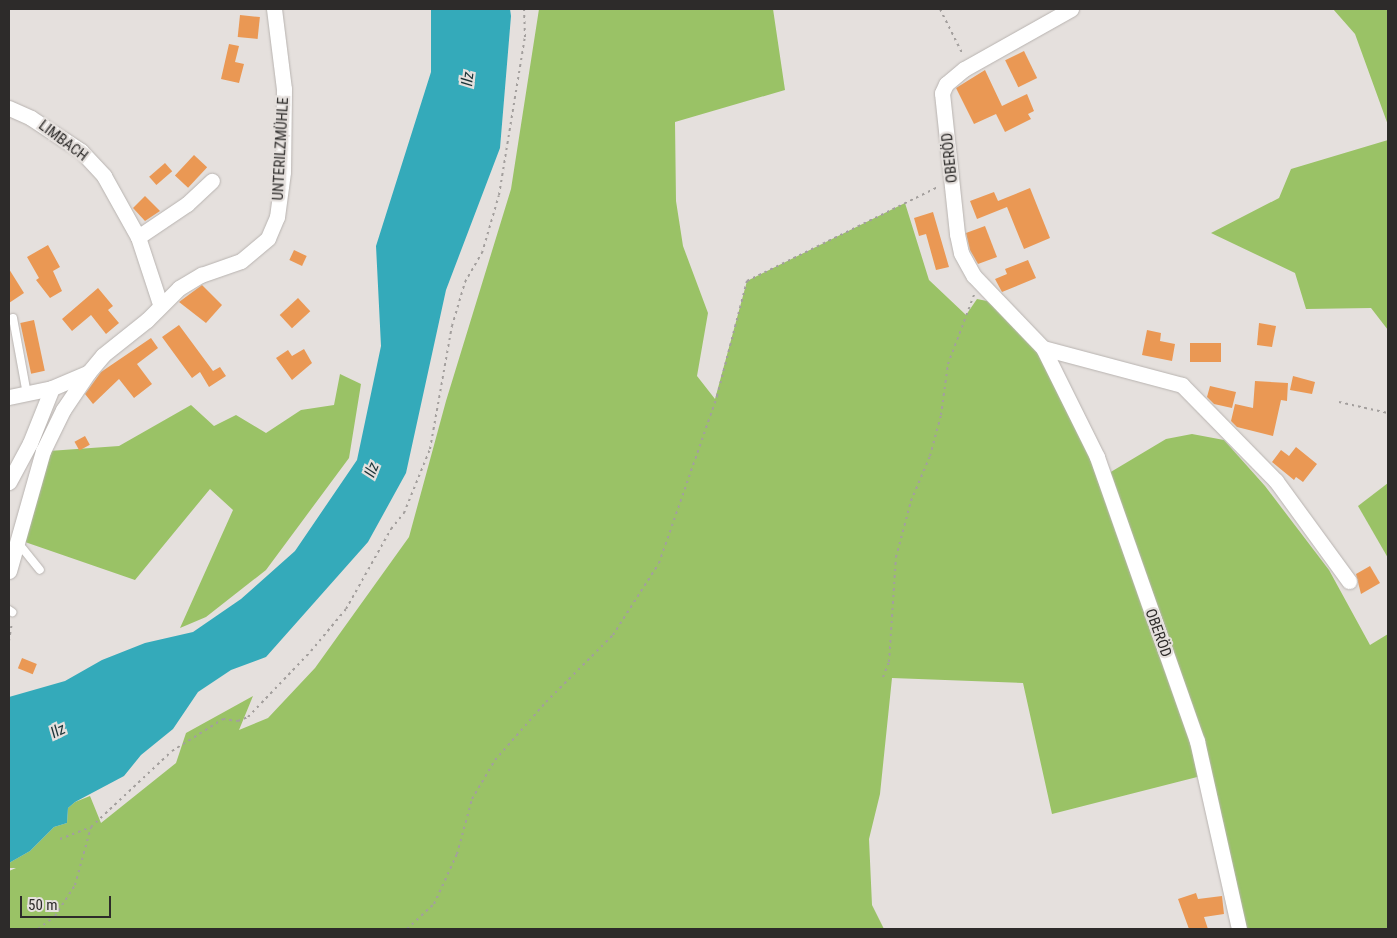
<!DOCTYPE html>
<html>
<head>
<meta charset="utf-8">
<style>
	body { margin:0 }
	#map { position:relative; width:1397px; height:938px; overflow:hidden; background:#e5e0dd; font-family:"Roboto Condensed",sans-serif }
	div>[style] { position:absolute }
	.green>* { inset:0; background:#9ac266 }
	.water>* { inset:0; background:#34aaba }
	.building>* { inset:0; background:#ea9854; transform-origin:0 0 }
	.path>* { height:2px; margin-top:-1px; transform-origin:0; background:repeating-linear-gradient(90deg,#a39f9d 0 2.5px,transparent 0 6.5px) }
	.roads { filter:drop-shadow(0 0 1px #b8b3b0) drop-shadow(0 0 1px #b8b3b0) }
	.service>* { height:8px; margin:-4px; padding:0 4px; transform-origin:4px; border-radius:4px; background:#fff }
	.minor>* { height:15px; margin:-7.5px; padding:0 7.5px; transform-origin:7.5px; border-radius:7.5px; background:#fff }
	span { translate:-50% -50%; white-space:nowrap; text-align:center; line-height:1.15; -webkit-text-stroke:4.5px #e5e0dd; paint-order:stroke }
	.street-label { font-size:15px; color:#2d2b2a }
	.water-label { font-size:16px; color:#1a3337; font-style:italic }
	.frame { position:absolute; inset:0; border:10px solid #2d2b2a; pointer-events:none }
	.scale { position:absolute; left:20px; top:896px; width:91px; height:22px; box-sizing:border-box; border:2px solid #2d2b2a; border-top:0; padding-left:6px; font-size:15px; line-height:18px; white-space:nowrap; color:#2d2b2a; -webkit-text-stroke:4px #e5e0dd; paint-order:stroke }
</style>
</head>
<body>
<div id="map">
	<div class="green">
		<div style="clip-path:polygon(539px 9px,773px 9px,785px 90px,675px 122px,676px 201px,683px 246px,708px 313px,697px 376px,715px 399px,747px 281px,905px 203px,929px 280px,966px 315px,977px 299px,987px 301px,1043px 348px,1104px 476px,1166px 439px,1192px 434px,1224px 440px,1265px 486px,1329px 570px,1370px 645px,1388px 634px,1388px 929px,1239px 929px,1229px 891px,1235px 877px,1223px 853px,1205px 775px,1052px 814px,1023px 683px,892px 678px,880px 794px,869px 839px,872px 905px,884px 929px,9px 929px,9px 871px,16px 868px,9px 868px,9px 863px,30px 851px,54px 827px,67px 823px,68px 808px,75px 802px,90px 796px,101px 823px,176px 763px,186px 733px,253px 696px,239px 730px,268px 718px,315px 668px,409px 537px,446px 401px,511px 189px)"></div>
		<div style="clip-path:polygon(1333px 9px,1388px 9px,1388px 125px,1355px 34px)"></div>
		<div style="clip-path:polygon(1388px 140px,1388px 330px,1371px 308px,1306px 309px,1295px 273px,1211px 233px,1279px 198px,1291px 169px)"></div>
		<div style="clip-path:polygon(340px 374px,361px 384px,349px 458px,266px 570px,206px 617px,180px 628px,233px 510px,210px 489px,135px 580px,25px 542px,49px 451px,119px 446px,191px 405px,214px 426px,236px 415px,266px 433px,301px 410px,334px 405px)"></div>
		<div style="clip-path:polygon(1388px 483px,1388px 558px,1358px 506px)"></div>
	</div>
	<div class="water">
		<div style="clip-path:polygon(431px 9px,510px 9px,511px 16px,500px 148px,446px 290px,406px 473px,368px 542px,266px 657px,231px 670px,198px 692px,173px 729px,141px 755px,124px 776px,75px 802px,68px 808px,67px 823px,54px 827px,30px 851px,9px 863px,9px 697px,65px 681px,102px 660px,145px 643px,193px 632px,241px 599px,295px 551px,357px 460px,381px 346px,376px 246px,431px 72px)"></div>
	</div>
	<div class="building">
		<div style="left:240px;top:15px;width:20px;height:22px;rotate:6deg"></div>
		<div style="clip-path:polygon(229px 44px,239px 46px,235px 62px,244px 64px,239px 83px,221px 79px)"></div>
		<div style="left:1024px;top:51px;width:30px;height:21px;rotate:64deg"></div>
		<div style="clip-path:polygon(985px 70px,1002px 106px,1027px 94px,1034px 111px,1028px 114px,1031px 119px,1005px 132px,996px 114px,974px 124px,956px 88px)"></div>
		<div style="left:194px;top:155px;width:18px;height:28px;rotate:43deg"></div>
		<div style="left:165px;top:163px;width:11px;height:21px;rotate:49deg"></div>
		<div style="clip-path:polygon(1030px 188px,1050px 238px,1024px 249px,1007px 207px,977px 219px,970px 201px,994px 192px,998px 201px)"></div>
		<div style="clip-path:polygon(145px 196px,160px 211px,145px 221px,133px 208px)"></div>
		<div style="clip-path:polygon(933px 212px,949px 267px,936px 270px,926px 234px,919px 236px,914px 218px)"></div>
		<div style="clip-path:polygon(985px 226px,997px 257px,978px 264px,970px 250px,966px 233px)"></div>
		<div style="clip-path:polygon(48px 245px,60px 267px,53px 271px,62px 291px,50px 298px,36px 280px,39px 278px,27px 257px)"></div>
		<div style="left:294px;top:250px;width:14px;height:11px;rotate:25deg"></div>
		<div style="clip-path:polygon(1028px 260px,1036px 278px,1002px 292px,995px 279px,1007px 274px,1005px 269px)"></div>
		<div style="clip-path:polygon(9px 269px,24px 293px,9px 303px)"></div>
		<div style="clip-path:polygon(202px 285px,222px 305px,206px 323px,179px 302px)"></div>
		<div style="clip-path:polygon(98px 288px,113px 306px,108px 310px,119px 323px,106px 334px,91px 315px,72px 331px,62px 319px)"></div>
		<div style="left:298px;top:298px;width:18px;height:25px;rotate:47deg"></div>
		<div style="left:34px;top:320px;width:52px;height:14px;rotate:78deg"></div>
		<div style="clip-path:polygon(1259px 323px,1276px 326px,1272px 347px,1257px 345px)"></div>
		<div style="clip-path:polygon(179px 325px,213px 371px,220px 367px,226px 376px,209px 387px,200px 372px,192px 378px,162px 337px)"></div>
		<div style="clip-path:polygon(1147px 330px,1161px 333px,1160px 341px,1175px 344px,1172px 361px,1142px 355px)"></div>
		<div style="clip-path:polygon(151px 338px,158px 348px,137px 364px,152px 384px,134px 398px,119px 379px,93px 404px,85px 394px,101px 372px)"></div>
		<div style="left:1190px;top:343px;width:31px;height:19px"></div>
		<div style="clip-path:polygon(304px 349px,312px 363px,292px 380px,276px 358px,288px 350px,292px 356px)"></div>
		<div style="clip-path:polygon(1293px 376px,1315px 382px,1312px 394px,1290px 390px)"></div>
		<div style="clip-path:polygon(1255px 381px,1288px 383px,1287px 401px,1281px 400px,1273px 436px,1237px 427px,1231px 421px,1235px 404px,1253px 408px)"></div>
		<div style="clip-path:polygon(1210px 386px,1236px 392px,1232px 408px,1214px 404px,1207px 397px)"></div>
		<div style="left:85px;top:436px;width:10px;height:12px;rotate:61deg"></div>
		<div style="clip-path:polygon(1296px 447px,1317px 464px,1303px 482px,1296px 477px,1294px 480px,1272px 462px,1281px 450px,1289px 456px)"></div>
		<div style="clip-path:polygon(1370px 566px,1380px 583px,1361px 594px,1356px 574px)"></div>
		<div style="left:22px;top:658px;width:16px;height:11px;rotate:22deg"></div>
		<div style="clip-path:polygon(1196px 893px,1198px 899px,1222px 896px,1224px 914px,1204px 917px,1208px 929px,1189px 929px,1178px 899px)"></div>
	</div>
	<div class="path">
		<div style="left:940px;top:9px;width:49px;rotate:63.4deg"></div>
		<div style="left:1339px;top:402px;width:50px;rotate:12.7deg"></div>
		<div style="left:9px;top:641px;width:19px;rotate:-81deg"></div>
		<div style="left:883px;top:677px;width:16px;rotate:-68deg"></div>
		<div style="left:889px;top:662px;width:105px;rotate:-86.2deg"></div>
		<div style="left:896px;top:557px;width:58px;rotate:-75deg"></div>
		<div style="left:911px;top:501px;width:49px;rotate:-67.1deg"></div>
		<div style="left:930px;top:456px;width:42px;rotate:-75deg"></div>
		<div style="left:941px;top:415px;width:51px;rotate:-82.2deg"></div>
		<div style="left:948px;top:364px;width:74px;rotate:-69.4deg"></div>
		<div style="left:60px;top:839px;width:33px;rotate:-21deg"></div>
		<div style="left:38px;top:929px;width:21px;rotate:-37deg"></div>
		<div style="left:55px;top:916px;width:37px;rotate:-57deg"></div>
		<div style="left:75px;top:885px;width:60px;rotate:-74.6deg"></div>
		<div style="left:91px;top:827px;width:111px;rotate:-43.2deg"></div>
		<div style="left:172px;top:751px;width:60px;rotate:-32.1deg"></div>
		<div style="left:223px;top:719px;width:15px;rotate:8deg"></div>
		<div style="left:238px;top:721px;width:11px;rotate:-22deg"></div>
		<div style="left:248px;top:717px;width:91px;rotate:-46.3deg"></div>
		<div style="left:311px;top:651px;width:55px;rotate:-50.2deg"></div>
		<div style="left:346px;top:609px;width:92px;rotate:-60.6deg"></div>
		<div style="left:391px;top:529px;width:21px;rotate:-51deg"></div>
		<div style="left:404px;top:513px;width:69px;rotate:-67.9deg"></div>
		<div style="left:430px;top:449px;width:125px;rotate:-79.9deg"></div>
		<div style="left:452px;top:326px;width:46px;rotate:-73.5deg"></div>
		<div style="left:465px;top:282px;width:34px;rotate:-60deg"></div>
		<div style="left:482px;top:253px;width:60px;rotate:-73.7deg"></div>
		<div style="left:499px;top:195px;width:160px;rotate:-80.7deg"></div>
		<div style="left:525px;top:37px;width:28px;rotate:-92deg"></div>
		<div style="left:407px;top:929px;width:37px;rotate:-43deg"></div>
		<div style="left:434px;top:904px;width:55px;rotate:-65.3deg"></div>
		<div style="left:457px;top:854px;width:57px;rotate:-74.7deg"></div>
		<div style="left:472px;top:799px;width:45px;rotate:-59.5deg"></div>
		<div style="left:495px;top:760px;width:77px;rotate:-48.7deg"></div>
		<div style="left:546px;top:702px;width:95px;rotate:-45deg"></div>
		<div style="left:613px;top:635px;width:85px;rotate:-57.4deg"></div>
		<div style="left:659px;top:563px;width:177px;rotate:-70.8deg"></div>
		<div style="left:717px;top:396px;width:119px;rotate:-75.4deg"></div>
		<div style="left:747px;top:281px;width:213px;rotate:-26.2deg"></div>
	</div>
	<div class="roads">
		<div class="service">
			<div style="left:13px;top:318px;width:77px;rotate:79.6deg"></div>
			<div style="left:19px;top:544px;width:33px;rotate:51deg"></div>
			<div style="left:9px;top:610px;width:4px;rotate:34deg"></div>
		</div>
		<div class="minor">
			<div style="left:1071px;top:9px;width:123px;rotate:150.7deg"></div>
			<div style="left:964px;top:69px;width:23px;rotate:140deg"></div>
			<div style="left:946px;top:84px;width:10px;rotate:114deg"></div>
			<div style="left:942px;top:93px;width:142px;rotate:83.9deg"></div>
			<div style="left:957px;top:234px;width:19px;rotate:78deg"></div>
			<div style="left:961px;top:253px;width:26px;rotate:61deg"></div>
			<div style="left:974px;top:276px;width:100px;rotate:46.2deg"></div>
			<div style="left:1043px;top:348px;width:122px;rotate:63.6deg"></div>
			<div style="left:1097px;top:457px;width:301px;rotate:70.6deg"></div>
			<div style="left:1197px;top:741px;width:193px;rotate:77.4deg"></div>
			<div style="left:9px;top:108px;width:24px;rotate:24deg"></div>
			<div style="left:31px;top:118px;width:60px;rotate:33.4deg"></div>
			<div style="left:81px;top:151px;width:34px;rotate:47deg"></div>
			<div style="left:104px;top:176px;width:70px;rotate:60.9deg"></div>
			<div style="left:138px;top:237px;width:71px;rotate:71.8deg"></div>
			<div style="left:138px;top:237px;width:59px;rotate:-34deg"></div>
			<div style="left:187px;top:204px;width:34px;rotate:-43deg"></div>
			<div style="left:1043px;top:348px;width:144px;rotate:14.9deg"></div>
			<div style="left:1182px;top:385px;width:134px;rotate:45.6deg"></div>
			<div style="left:1276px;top:481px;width:124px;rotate:53.9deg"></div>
			<div style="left:9px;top:397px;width:44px;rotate:-11.8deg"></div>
			<div style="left:52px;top:388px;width:39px;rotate:-23deg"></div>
			<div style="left:9px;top:482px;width:44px;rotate:-61.7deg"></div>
			<div style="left:30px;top:443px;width:59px;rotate:-68.2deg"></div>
			<div style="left:9px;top:571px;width:125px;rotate:-74.2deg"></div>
			<div style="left:43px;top:451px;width:46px;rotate:-64deg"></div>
			<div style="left:63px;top:410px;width:45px;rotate:-56deg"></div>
			<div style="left:88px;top:373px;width:23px;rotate:-50deg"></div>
			<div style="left:103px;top:355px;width:56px;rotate:-38.5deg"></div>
			<div style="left:147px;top:320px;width:45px;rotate:-45deg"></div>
			<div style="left:179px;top:288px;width:26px;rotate:-31deg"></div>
			<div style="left:201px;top:275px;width:42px;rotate:-19.3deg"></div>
			<div style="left:241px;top:261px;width:35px;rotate:-40deg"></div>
			<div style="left:268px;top:238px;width:23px;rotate:-67deg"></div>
			<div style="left:277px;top:217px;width:45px;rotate:-82.4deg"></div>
			<div style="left:283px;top:172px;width:83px;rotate:-89.3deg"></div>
			<div style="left:284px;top:89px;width:81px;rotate:-97.1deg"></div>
		</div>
	</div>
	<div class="street-label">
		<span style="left:63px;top:141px;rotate:37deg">LIMBACH</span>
		<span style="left:281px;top:149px;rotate:-87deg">UNTERILZMÜHLE</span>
		<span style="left:950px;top:158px;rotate:-96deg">OBERÖD</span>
		<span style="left:1158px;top:633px;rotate:70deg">OBERÖD</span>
	</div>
	<div class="water-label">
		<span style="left:468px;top:79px;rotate:-83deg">Ilz</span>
		<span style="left:372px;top:470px;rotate:-67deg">Ilz</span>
		<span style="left:58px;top:731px;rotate:-26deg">Ilz</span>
	</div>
	<div class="frame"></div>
	<div class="scale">50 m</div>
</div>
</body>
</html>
